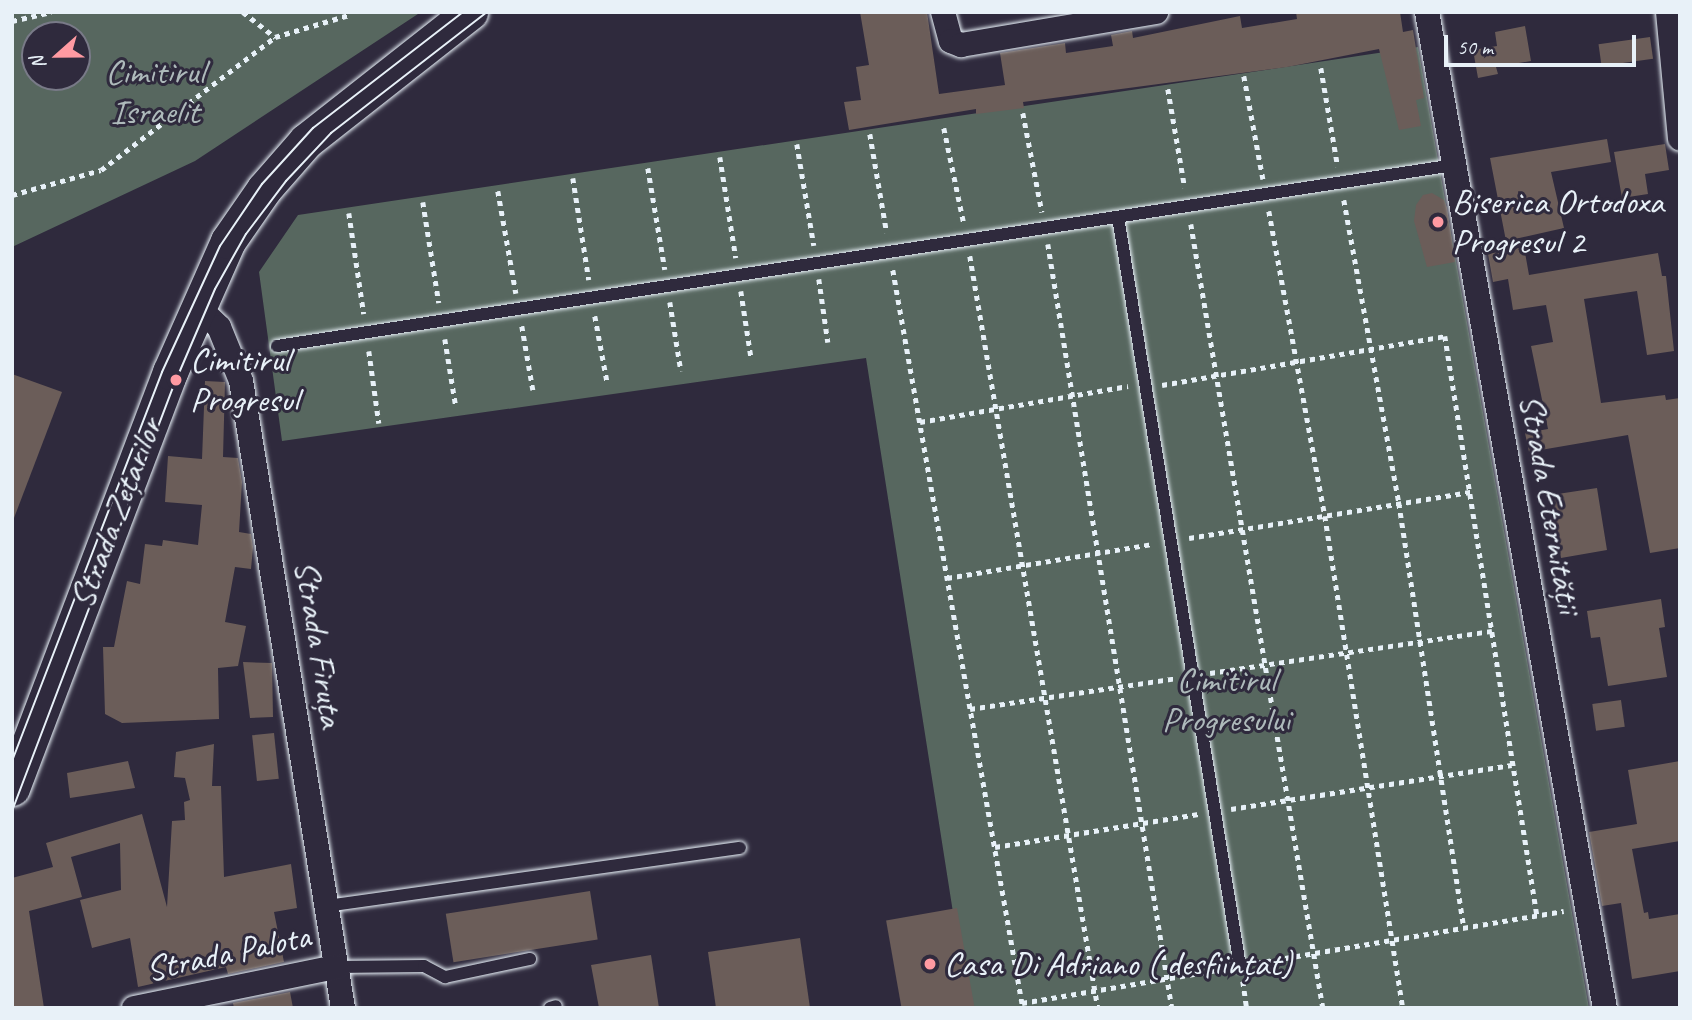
<!DOCTYPE html>
<html>
<head>
<meta charset="utf-8">
<style>
	body { margin:0 }
	#map { position:relative; width:1692px; height:1020px; overflow:hidden; background:#2f2a3d; font-family:Caveat,sans-serif }
	div>[style] { position:absolute }
	.green>* { inset:0; background:#57675f }
	.building>* { inset:0; background:#6b5d59; transform-origin:0 0 }
	.path>* { height:4.5px; margin-top:-2.25px; transform-origin:0; background:repeating-linear-gradient(90deg,#e8f1f8 0 5px,transparent 0 10px) }
	.roads { filter:drop-shadow(0 0 2px #e8f1f8) drop-shadow(0 0 2px #e8f1f8) }
	.service>* { height:12px; margin:-6px; padding:0 6px; transform-origin:6px; border-radius:6px; background:#2f2a3d }
	.minor>* { height:24px; margin:-12px; padding:0 12px; transform-origin:12px; border-radius:12px; background:#2f2a3d }
	.secondary>* { height:35px; margin:-17.5px; padding:0 17.5px; transform-origin:17.5px; border-radius:17.5px; background:#2f2a3d }
	.tram>* { height:2px; margin:-1px; padding:0 1px; transform-origin:1px; border-radius:1px; background:#e8f1f8 }
	.dots>* { width:19px; height:19px; translate:-50% -50%; box-sizing:border-box; border:4px solid #2f2a3d; border-radius:50% }
	span { translate:-50% -50%; white-space:nowrap; text-align:center; line-height:1.15; -webkit-text-stroke:6px #2f2a3d; paint-order:stroke }
	.park-label { font-size:35px; color:#aebabb }
	.poi-label { font-size:35px; color:#e8f1f8 }
	.left { translate:0 -50%; text-align:left }
	.street-label { font-size:35px; color:#e8f1f8 }
	.frame { position:absolute; inset:0; border:14px solid #e8f1f8; pointer-events:none }
	.north { position:absolute; left:21px; top:21px; width:70px; height:70px; box-sizing:border-box; background:#2f2a3d; border:2px solid #797a88; border-radius:50%; rotate:249deg; font-size:19px; font-weight:700; line-height:28px; text-align:center; color:#e8f1f8 }
	.north::after { content:''; display:block; margin:auto; width:24px; height:32px; background:#ff9aa2; clip-path:polygon(50% 0,100% 100%,50% 72%,0 100%) }
	.scale { position:absolute; left:1444px; top:35px; width:192px; height:32px; box-sizing:border-box; border:4px solid #e8f1f8; border-top:0; padding-left:9px; font-size:21px; line-height:24px; white-space:nowrap; color:#e8f1f8; -webkit-text-stroke:5px #2f2a3d; paint-order:stroke }
</style>
</head>
<body>
<div id="map">
	<div class="green">
		<div style="clip-path:polygon(evenodd,12px 12px,421px 12px,195px 161px,12px 247px,12px 12px,35px 35px,77px 35px,77px 77px,35px 77px,35px 35px)"></div>
		<div style="clip-path:polygon(1418px 47px,1589px 1008px,968px 1008px,866px 358px,282px 441px,259px 272px,298px 215px)"></div>
	</div>
	<div class="building">
		<div style="clip-path:polygon(860px 12px,927px 12px,939px 94px,1005px 85px,1000px 53px,1065px 43px,1066px 53px,1113px 46px,1111px 35px,1132px 31px,1133px 38px,1240px 16px,1242px 28px,1297px 19px,1296px 12px,1400px 12px,1403px 32px,1413px 30px,1424px 98px,1416px 100px,1421px 126px,1399px 130px,1379px 49px,1287px 67px,1023px 102px,1024px 108px,976px 114px,976px 109px,849px 130px,844px 102px,861px 100px,856px 67px,869px 65px)"></div>
		<div style="clip-path:polygon(1525px 26px,1531px 61px,1496px 67px,1498px 74px,1478px 78px,1473px 50px,1497px 46px,1495px 32px)"></div>
		<div style="left:1650px;top:37px;width:22px;height:52px;rotate:82deg"></div>
		<div style="clip-path:polygon(1607px 139px,1611px 162px,1551px 172px,1564px 228px,1506px 241px,1490px 158px)"></div>
		<div style="clip-path:polygon(1665px 144px,1669px 170px,1645px 174px,1648px 194px,1622px 198px,1614px 152px)"></div>
		<div style="clip-path:polygon(1432px 193px,1444px 200px,1447px 208px,1455px 262px,1427px 267px,1414px 221px,1416px 205px,1423px 195px)"></div>
		<div style="clip-path:polygon(1524px 247px,1529px 275px,1658px 253px,1662px 276px,1666px 276px,1674px 351px,1647px 355px,1637px 291px,1584px 299px,1601px 403px,1665px 395px,1666px 400px,1680px 398px,1680px 548px,1650px 553px,1628px 435px,1529px 452px,1525px 433px,1548px 429px,1531px 346px,1553px 342px,1546px 305px,1513px 310px,1508px 279px,1493px 282px,1488px 254px)"></div>
		<div style="clip-path:polygon(12px 374px,62px 392px,14px 518px,12px 517px)"></div>
		<div style="clip-path:polygon(205px 381px,225px 382px,223px 457px,238px 458px,242px 482px,239px 532px,251px 534px,253px 547px,251px 569px,235px 567px,225px 622px,246px 626px,238px 666px,218px 668px,219px 719px,122px 723px,105px 714px,103px 647px,114px 647px,127px 581px,140px 584px,145px 544px,162px 546px,163px 540px,198px 545px,202px 505px,165px 502px,168px 456px,202px 459px)"></div>
		<div style="clip-path:polygon(1597px 488px,1607px 550px,1561px 558px,1558px 540px,1553px 541px,1551px 495px)"></div>
		<div style="clip-path:polygon(1661px 599px,1665px 627px,1659px 628px,1667px 677px,1608px 686px,1600px 637px,1591px 638px,1587px 611px)"></div>
		<div style="clip-path:polygon(243px 662px,272px 663px,273px 717px,250px 718px)"></div>
		<div style="left:1621px;top:700px;width:27px;height:29px;rotate:82deg"></div>
		<div style="left:274px;top:733px;width:46px;height:22px;rotate:84deg"></div>
		<div style="clip-path:polygon(214px 744px,212px 786px,221px 786px,224px 877px,291px 864px,297px 908px,274px 912px,284px 962px,228px 974px,226px 967px,138px 987px,130px 938px,92px 948px,80px 900px,121px 890px,120px 843px,71px 857px,82px 897px,29px 911px,44px 1008px,12px 1008px,12px 878px,53px 867px,46px 843px,142px 814px,167px 907px,172px 821px,185px 820px,184px 802px,190px 800px,185px 778px,174px 777px,176px 752px)"></div>
		<div style="clip-path:polygon(128px 761px,135px 788px,70px 798px,67px 773px)"></div>
		<div style="clip-path:polygon(1680px 761px,1680px 841px,1632px 849px,1644px 913px,1648px 912px,1649px 919px,1680px 914px,1680px 971px,1632px 979px,1621px 903px,1602px 906px,1589px 832px,1637px 824px,1628px 770px)"></div>
		<div style="left:590px;top:891px;width:49px;height:146px;rotate:81deg"></div>
		<div style="left:957px;top:908px;width:101px;height:72px;rotate:80deg"></div>
		<div style="clip-path:polygon(800px 938px,810px 1008px,716px 1008px,708px 952px)"></div>
		<div style="clip-path:polygon(651px 955px,659px 1008px,599px 1008px,591px 965px)"></div>
		<div style="clip-path:polygon(290px 992px,293px 1008px,234px 1008px,233px 1003px)"></div>
	</div>
	<div class="path">
		<div style="left:243px;top:12px;width:41px;rotate:38deg"></div>
		<div style="left:275px;top:37px;width:77px;rotate:-16.6deg"></div>
		<div style="left:12px;top:21px;width:40px;rotate:-13deg"></div>
		<div style="left:1321px;top:68px;width:100px;rotate:80.3deg"></div>
		<div style="left:1244px;top:76px;width:105px;rotate:79.5deg"></div>
		<div style="left:1168px;top:89px;width:100px;rotate:80.3deg"></div>
		<div style="left:1023px;top:113px;width:101px;rotate:79.1deg"></div>
		<div style="left:944px;top:128px;width:98px;rotate:78.2deg"></div>
		<div style="left:870px;top:134px;width:100px;rotate:80.3deg"></div>
		<div style="left:797px;top:144px;width:103px;rotate:80.5deg"></div>
		<div style="left:720px;top:157px;width:102px;rotate:81deg"></div>
		<div style="left:648px;top:168px;width:103px;rotate:80.5deg"></div>
		<div style="left:573px;top:178px;width:103px;rotate:81.1deg"></div>
		<div style="left:498px;top:191px;width:104px;rotate:80deg"></div>
		<div style="left:12px;top:195px;width:92px;rotate:-15.7deg"></div>
		<div style="left:101px;top:170px;width:219px;rotate:-37.4deg"></div>
		<div style="left:1344px;top:200px;width:308px;rotate:79.7deg"></div>
		<div style="left:1399px;top:503px;width:430px;rotate:81.3deg"></div>
		<div style="left:423px;top:202px;width:102px;rotate:81deg"></div>
		<div style="left:1269px;top:211px;width:310px;rotate:79.6deg"></div>
		<div style="left:1325px;top:516px;width:498px;rotate:81deg"></div>
		<div style="left:349px;top:213px;width:102px;rotate:81.6deg"></div>
		<div style="left:1191px;top:224px;width:795px;rotate:80.44deg"></div>
		<div style="left:1048px;top:244px;width:774px;rotate:80.78deg"></div>
		<div style="left:970px;top:256px;width:763px;rotate:80.34deg"></div>
		<div style="left:893px;top:270px;width:749px;rotate:80.01deg"></div>
		<div style="left:819px;top:279px;width:64px;rotate:81.9deg"></div>
		<div style="left:741px;top:291px;width:66px;rotate:81.3deg"></div>
		<div style="left:670px;top:302px;width:70px;rotate:80.9deg"></div>
		<div style="left:595px;top:316px;width:66px;rotate:79.5deg"></div>
		<div style="left:522px;top:326px;width:65px;rotate:80.2deg"></div>
		<div style="left:445px;top:339px;width:69px;rotate:80.8deg"></div>
		<div style="left:369px;top:351px;width:73px;rotate:82.1deg"></div>
		<div style="left:1162px;top:385px;width:287px;rotate:-9.8deg"></div>
		<div style="left:1445px;top:336px;width:586px;rotate:80.97deg"></div>
		<div style="left:920px;top:422px;width:211px;rotate:-9.8deg"></div>
		<div style="left:1189px;top:538px;width:286px;rotate:-9.3deg"></div>
		<div style="left:947px;top:578px;width:209px;rotate:-9.4deg"></div>
		<div style="left:1210px;top:673px;width:285px;rotate:-8.5deg"></div>
		<div style="left:970px;top:709px;width:209px;rotate:-8.5deg"></div>
		<div style="left:1231px;top:809px;width:284px;rotate:-8.9deg"></div>
		<div style="left:995px;top:847px;width:206px;rotate:-9.2deg"></div>
		<div style="left:1256px;top:963px;width:312px;rotate:-9.6deg"></div>
		<div style="left:1243px;top:981px;width:27px;rotate:82deg"></div>
		<div style="left:1022px;top:1003px;width:204px;rotate:-9.6deg"></div>
	</div>
	<div class="roads">
		<div class="service">
			<div style="left:1118px;top:217px;width:759px;rotate:80.75deg"></div>
			<div style="left:277px;top:346px;width:1191px;rotate:-8.74deg"></div>
			<div style="left:326px;top:906px;width:418px;rotate:-8deg"></div>
			<div style="left:336px;top:967px;width:88px;rotate:-0.7deg"></div>
			<div style="left:424px;top:966px;width:24px;rotate:28deg"></div>
			<div style="left:445px;top:977px;width:87px;rotate:-12deg"></div>
			<div style="left:550px;top:1008px;width:6px;rotate:-18deg"></div>
		</div>
		<div class="minor">
			<div style="left:943px;top:12px;width:30px;rotate:75deg"></div>
			<div style="left:951px;top:41px;width:11px;rotate:22deg"></div>
			<div style="left:961px;top:45px;width:198px;rotate:-9.6deg"></div>
			<div style="left:1427px;top:12px;width:1012px;rotate:79.87deg"></div>
			<div style="left:1668px;top:12px;width:127px;rotate:84.6deg"></div>
			<div style="left:196px;top:305px;width:32px;rotate:44deg"></div>
			<div style="left:219px;top:327px;width:58px;rotate:67.8deg"></div>
			<div style="left:241px;top:381px;width:635px;rotate:80.76deg"></div>
			<div style="left:134px;top:1008px;width:206px;rotate:-11.5deg"></div>
		</div>
		<div class="secondary">
			<div style="left:12px;top:788px;width:445px;rotate:-69.2deg"></div>
			<div style="left:170px;top:372px;width:143px;rotate:-66.1deg"></div>
			<div style="left:228px;top:241px;width:63px;rotate:-55.3deg"></div>
			<div style="left:264px;top:189px;width:64px;rotate:-48.8deg"></div>
			<div style="left:306px;top:141px;width:209px;rotate:-38.2deg"></div>
		</div>
	</div>
	<div class="tram">
		<div style="left:12px;top:761px;width:417px;rotate:-68.9deg"></div>
		<div style="left:162px;top:372px;width:139px;rotate:-65.3deg"></div>
		<div style="left:220px;top:246px;width:75px;rotate:-55.9deg"></div>
		<div style="left:262px;top:184px;width:76px;rotate:-47.7deg"></div>
		<div style="left:313px;top:128px;width:190px;rotate:-37.7deg"></div>
		<div style="left:12px;top:811px;width:461px;rotate:-69.2deg"></div>
		<div style="left:176px;top:380px;width:99px;rotate:-66.8deg"></div>
		<div style="left:215px;top:289px;width:63px;rotate:-60.6deg"></div>
		<div style="left:246px;top:234px;width:66px;rotate:-53deg"></div>
		<div style="left:286px;top:181px;width:66px;rotate:-46.8deg"></div>
		<div style="left:331px;top:133px;width:197px;rotate:-37.8deg"></div>
	</div>
	<div class="dots">
		<div style="left:1438px;top:222px;background:#ff9aa2"></div>
		<div style="left:176px;top:380px;background:#ff9aa2"></div>
		<div style="left:930px;top:964px;background:#ff9aa2"></div>
	</div>
	<div class="park-label">
		<span style="left:155px;top:92px">Cimitirul<br>Israelit</span>
		<span style="left:1226px;top:700px">Cimitirul<br>Progresului</span>
	</div>
	<div class="poi-label">
		<span class="left" style="left:1452px;top:222px">Biserica Ortodoxa<br>Progresul 2</span>
		<span class="left" style="left:190px;top:380px">Cimitirul<br>Progresul</span>
		<span class="left" style="left:944px;top:964px">Casa Di Adriano ( desființat)</span>
	</div>
	<div class="street-label">
		<span style="left:1550px;top:504px;rotate:80deg">Strada Eternității</span>
		<span style="left:116px;top:513px;rotate:-69deg">Strada Zețarilor</span>
		<span style="left:319px;top:644px;rotate:81deg">Strada Firuța</span>
		<span style="left:228px;top:953px;rotate:-12deg">Strada Palota</span>
	</div>
	<div class="frame"></div>
	<div class="north">N</div>
	<div class="scale">50 m</div>
</div>
</body>
</html>
